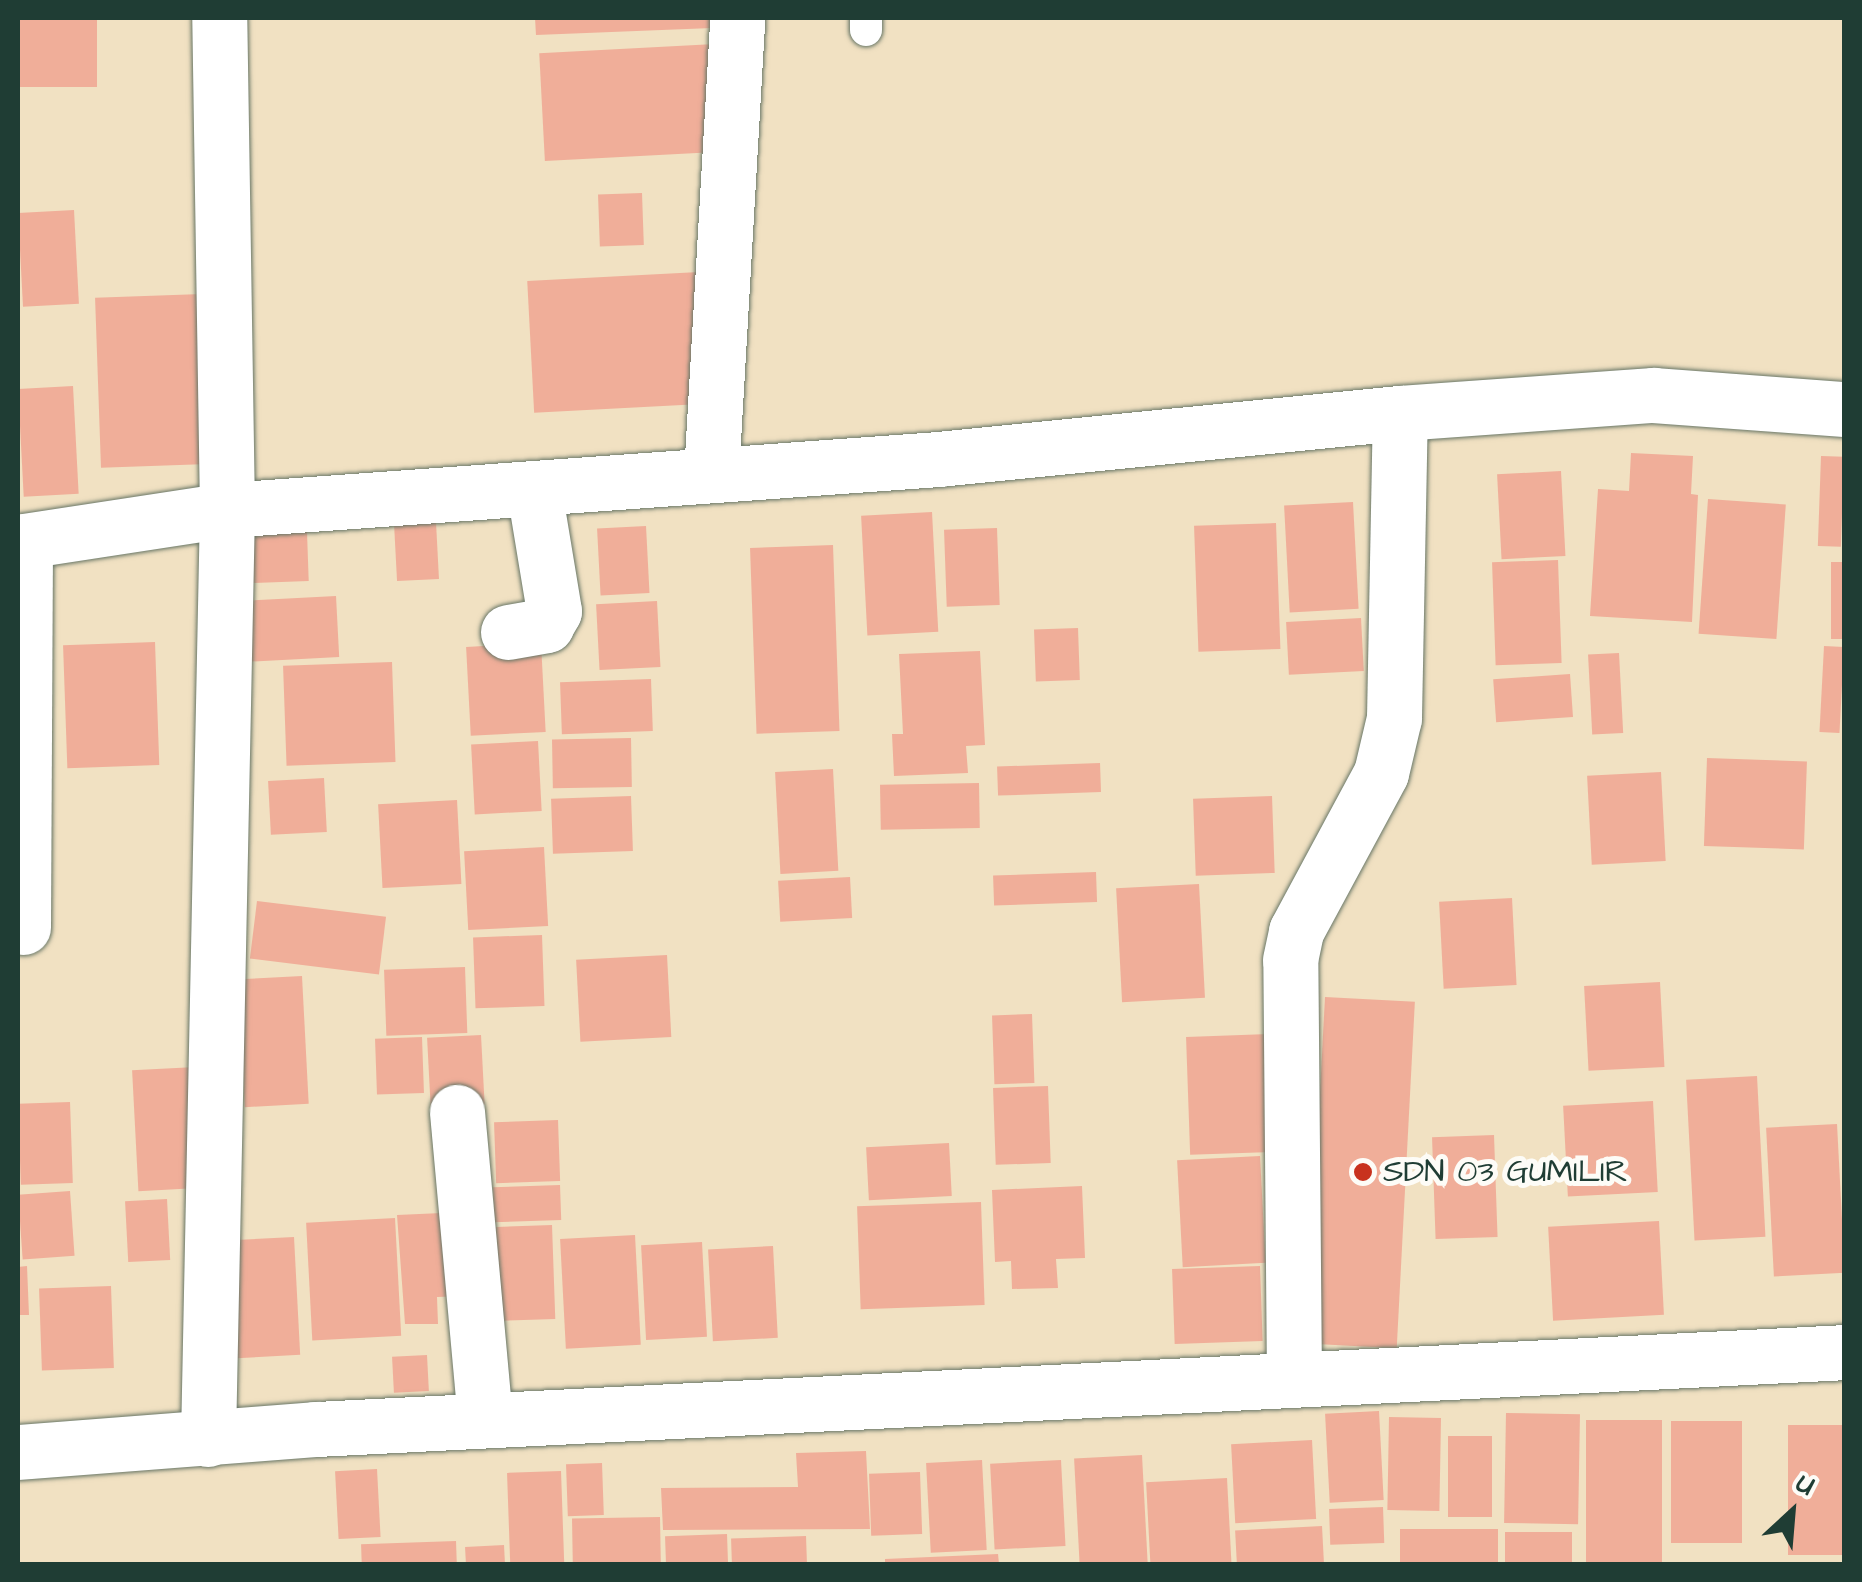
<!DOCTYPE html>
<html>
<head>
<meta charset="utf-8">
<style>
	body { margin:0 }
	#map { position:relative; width:1862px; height:1582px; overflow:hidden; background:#f1e1c2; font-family:"Architects Daughter",sans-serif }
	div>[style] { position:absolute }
	.building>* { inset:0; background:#f0ae99; transform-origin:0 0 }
	.roads { filter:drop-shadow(0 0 2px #687666) drop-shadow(0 0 2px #687666) }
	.service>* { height:32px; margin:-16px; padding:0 16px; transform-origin:16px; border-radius:16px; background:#fff }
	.minor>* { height:55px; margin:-27.5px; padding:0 27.5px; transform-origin:27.5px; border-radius:27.5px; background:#fff }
	.dots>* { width:28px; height:28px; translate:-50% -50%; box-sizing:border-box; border:5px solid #fdfcf7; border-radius:50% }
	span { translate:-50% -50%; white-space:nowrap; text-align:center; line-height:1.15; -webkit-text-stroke:10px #fdfcf7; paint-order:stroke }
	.poi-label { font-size:32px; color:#1f3d34 }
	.left { translate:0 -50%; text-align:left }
	.frame { position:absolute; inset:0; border:20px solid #1f3d34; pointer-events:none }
	.north { position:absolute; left:1742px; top:1462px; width:100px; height:100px; -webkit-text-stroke:8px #fdfcf7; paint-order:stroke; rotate:26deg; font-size:28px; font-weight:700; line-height:40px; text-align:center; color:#1f3d34 }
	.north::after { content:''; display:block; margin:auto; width:35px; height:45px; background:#1f3d34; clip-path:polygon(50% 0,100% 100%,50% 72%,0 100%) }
</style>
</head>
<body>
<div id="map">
	<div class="building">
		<div style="left:18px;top:18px;width:79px;height:69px"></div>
		<div style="clip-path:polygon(535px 18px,712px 18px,712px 28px,536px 35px)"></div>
		<div style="left:715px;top:44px;width:108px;height:176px;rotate:87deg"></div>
		<div style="left:642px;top:193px;width:52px;height:44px;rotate:88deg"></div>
		<div style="left:74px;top:210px;width:94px;height:56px;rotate:87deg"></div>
		<div style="left:699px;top:272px;width:132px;height:172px;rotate:87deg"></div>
		<div style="left:202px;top:294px;width:170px;height:107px;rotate:88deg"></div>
		<div style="left:73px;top:386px;width:108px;height:55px;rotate:87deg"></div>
		<div style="clip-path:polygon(1631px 453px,1693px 456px,1691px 494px,1698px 495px,1692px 622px,1590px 616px,1598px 489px,1629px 491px)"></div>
		<div style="left:1821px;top:456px;width:23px;height:90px;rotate:2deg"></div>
		<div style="left:1561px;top:471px;width:85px;height:64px;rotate:87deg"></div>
		<div style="left:1708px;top:499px;width:78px;height:135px;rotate:4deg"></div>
		<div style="left:1353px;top:502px;width:107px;height:69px;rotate:87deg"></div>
		<div style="left:932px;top:512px;width:120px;height:71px;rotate:87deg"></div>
		<div style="left:436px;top:522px;width:57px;height:42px;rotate:87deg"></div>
		<div style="left:1276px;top:523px;width:126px;height:82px;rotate:88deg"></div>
		<div style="left:646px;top:526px;width:67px;height:49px;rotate:87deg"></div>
		<div style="left:997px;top:528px;width:77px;height:53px;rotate:88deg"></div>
		<div style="left:307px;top:532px;width:49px;height:69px;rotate:88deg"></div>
		<div style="left:833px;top:545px;width:186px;height:83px;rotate:88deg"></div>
		<div style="left:1558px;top:560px;width:103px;height:66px;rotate:88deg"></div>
		<div style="left:1831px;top:562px;width:13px;height:77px"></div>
		<div style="left:336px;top:596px;width:61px;height:88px;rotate:87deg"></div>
		<div style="left:657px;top:601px;width:66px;height:61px;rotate:87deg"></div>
		<div style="left:1361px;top:618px;width:53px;height:75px;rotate:87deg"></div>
		<div style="left:1078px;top:628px;width:52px;height:44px;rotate:88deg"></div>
		<div style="left:155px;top:642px;width:123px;height:92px;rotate:88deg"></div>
		<div style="left:541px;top:643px;width:89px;height:75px;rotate:87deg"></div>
		<div style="left:1824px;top:646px;width:20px;height:86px;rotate:3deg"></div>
		<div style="clip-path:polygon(980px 651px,985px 745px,966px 746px,968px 773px,894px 776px,892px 734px,903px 734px,899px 654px)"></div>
		<div style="left:1619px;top:653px;width:80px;height:31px;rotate:87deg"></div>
		<div style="left:392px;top:662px;width:100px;height:109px;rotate:88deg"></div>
		<div style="left:1570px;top:674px;width:43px;height:77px;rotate:86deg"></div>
		<div style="left:651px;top:679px;width:52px;height:91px;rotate:88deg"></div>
		<div style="left:631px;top:738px;width:49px;height:79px;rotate:89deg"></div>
		<div style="left:538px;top:741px;width:70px;height:67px;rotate:87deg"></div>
		<div style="left:1707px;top:758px;width:100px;height:88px;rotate:2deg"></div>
		<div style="left:1100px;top:763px;width:29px;height:103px;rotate:88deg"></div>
		<div style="left:833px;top:769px;width:102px;height:58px;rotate:87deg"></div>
		<div style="left:1661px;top:772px;width:89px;height:74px;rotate:87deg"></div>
		<div style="left:324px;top:778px;width:54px;height:56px;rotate:87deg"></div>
		<div style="left:979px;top:783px;width:45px;height:99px;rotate:89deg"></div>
		<div style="left:631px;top:796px;width:55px;height:80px;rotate:88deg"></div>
		<div style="left:1272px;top:796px;width:77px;height:79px;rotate:88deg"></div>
		<div style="left:457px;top:800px;width:84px;height:79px;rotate:87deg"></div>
		<div style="left:544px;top:847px;width:79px;height:80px;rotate:87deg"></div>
		<div style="left:1096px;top:872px;width:30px;height:103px;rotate:88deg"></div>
		<div style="left:850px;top:877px;width:41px;height:72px;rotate:87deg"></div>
		<div style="left:1199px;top:884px;width:114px;height:83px;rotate:87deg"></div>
		<div style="left:1512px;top:898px;width:87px;height:73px;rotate:87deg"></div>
		<div style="left:257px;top:901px;width:130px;height:58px;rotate:7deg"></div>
		<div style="left:542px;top:935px;width:71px;height:69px;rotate:88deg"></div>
		<div style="left:667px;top:955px;width:82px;height:91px;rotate:87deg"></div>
		<div style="left:465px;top:967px;width:66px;height:81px;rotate:88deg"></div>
		<div style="left:302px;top:976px;width:128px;height:64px;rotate:87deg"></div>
		<div style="left:1660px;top:982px;width:85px;height:76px;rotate:87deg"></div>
		<div style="left:1325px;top:997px;width:90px;height:347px;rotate:3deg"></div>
		<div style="left:1032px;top:1014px;width:69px;height:40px;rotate:88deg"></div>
		<div style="left:1269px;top:1034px;width:118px;height:83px;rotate:88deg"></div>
		<div style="left:481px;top:1035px;width:70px;height:54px;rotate:87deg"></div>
		<div style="left:422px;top:1037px;width:56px;height:47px;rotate:88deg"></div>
		<div style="left:196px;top:1067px;width:121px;height:64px;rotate:87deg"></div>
		<div style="left:1757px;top:1076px;width:161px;height:71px;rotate:87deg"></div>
		<div style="left:1048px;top:1086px;width:77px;height:55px;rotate:88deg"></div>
		<div style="left:1653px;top:1101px;width:91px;height:90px;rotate:87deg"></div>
		<div style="left:70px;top:1102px;width:81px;height:52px;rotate:88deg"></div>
		<div style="left:558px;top:1120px;width:61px;height:64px;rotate:88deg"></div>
		<div style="left:1837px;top:1124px;width:149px;height:71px;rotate:87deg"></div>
		<div style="left:1494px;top:1135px;width:102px;height:62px;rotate:88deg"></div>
		<div style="left:949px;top:1143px;width:53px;height:83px;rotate:87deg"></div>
		<div style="left:1260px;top:1156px;width:107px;height:83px;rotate:87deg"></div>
		<div style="left:560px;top:1185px;width:35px;height:67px;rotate:88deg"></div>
		<div style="clip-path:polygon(1082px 1186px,1085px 1258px,1056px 1259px,1058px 1288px,1012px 1289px,1011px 1261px,995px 1262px,992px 1190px)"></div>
		<div style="left:70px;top:1191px;width:65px;height:52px;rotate:86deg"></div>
		<div style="left:167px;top:1199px;width:61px;height:42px;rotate:87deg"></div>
		<div style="left:981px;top:1202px;width:103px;height:124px;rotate:88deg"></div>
		<div style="clip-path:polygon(464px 1212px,467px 1296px,437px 1297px,438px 1324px,405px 1324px,397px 1215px)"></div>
		<div style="left:395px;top:1218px;width:118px;height:89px;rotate:87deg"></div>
		<div style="left:1659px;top:1221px;width:94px;height:111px;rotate:87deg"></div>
		<div style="left:552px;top:1225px;width:94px;height:62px;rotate:88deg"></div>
		<div style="left:635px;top:1235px;width:110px;height:75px;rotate:87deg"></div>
		<div style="left:294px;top:1237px;width:118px;height:78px;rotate:87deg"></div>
		<div style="left:702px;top:1242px;width:95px;height:61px;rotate:87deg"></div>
		<div style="left:773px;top:1246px;width:92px;height:65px;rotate:87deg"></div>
		<div style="clip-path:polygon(27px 1266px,29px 1315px,18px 1315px,18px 1267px)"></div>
		<div style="left:1260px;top:1266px;width:75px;height:88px;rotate:88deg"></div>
		<div style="left:111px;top:1286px;width:82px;height:72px;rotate:88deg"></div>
		<div style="left:427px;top:1355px;width:36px;height:35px;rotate:87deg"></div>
		<div style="left:1379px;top:1411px;width:89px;height:54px;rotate:87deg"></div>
		<div style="left:1506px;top:1413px;width:74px;height:110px;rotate:1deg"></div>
		<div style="left:1389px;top:1417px;width:52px;height:93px;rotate:1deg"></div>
		<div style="left:1586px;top:1420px;width:76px;height:144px"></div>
		<div style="left:1671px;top:1421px;width:71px;height:122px"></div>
		<div style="left:1788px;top:1425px;width:56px;height:130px"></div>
		<div style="left:1448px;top:1436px;width:44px;height:81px"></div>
		<div style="left:1312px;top:1440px;width:79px;height:81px;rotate:87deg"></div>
		<div style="clip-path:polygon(866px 1451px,870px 1529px,663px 1530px,661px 1488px,798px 1487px,796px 1453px)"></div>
		<div style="left:1142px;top:1455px;width:109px;height:68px;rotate:87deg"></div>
		<div style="left:982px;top:1460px;width:90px;height:56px;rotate:87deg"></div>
		<div style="left:1061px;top:1460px;width:86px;height:71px;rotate:87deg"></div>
		<div style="left:602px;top:1463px;width:52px;height:36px;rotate:88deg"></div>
		<div style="left:377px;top:1469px;width:68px;height:42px;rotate:87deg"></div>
		<div style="left:561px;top:1471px;width:93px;height:54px;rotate:88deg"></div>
		<div style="left:920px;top:1472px;width:62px;height:51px;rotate:88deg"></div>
		<div style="left:1227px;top:1478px;width:86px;height:81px;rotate:87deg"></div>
		<div style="left:1383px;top:1507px;width:36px;height:54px;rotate:88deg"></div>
		<div style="left:660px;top:1517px;width:47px;height:88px;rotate:89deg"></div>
		<div style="left:1322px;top:1526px;width:38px;height:87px;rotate:87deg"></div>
		<div style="left:1498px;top:1529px;width:35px;height:98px;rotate:90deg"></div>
		<div style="left:1505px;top:1532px;width:67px;height:32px"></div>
		<div style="left:727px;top:1534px;width:30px;height:62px;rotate:88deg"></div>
		<div style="left:806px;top:1536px;width:28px;height:75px;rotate:88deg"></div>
		<div style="left:456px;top:1541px;width:23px;height:95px;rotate:88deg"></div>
		<div style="left:504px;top:1545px;width:19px;height:39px;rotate:87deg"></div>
		<div style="clip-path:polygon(998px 1554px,999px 1564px,885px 1564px,885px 1559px)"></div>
	</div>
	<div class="roads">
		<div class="service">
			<div style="left:866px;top:30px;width:12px;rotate:-90deg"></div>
		</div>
		<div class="minor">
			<div style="left:711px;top:475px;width:458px;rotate:-86.7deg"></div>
			<div style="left:18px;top:542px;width:211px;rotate:-8.7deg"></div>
			<div style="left:227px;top:510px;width:713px;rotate:-4.1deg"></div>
			<div style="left:938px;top:459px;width:464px;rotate:-5.7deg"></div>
			<div style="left:1400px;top:413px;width:254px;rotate:-4.1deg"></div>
			<div style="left:1653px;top:395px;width:192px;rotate:4.2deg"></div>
			<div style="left:508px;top:632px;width:39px;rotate:-10deg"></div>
			<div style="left:546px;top:625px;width:16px;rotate:-60deg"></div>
			<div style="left:554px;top:611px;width:123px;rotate:-99.4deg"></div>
			<div style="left:23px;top:927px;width:386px;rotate:-89.7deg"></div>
			<div style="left:457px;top:1112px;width:309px;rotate:84.8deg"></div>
			<div style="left:1294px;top:1380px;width:420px;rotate:-90.5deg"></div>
			<div style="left:1290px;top:960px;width:30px;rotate:-78deg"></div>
			<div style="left:1296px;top:931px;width:179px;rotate:-61.7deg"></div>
			<div style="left:1381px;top:773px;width:57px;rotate:-76.7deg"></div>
			<div style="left:1394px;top:718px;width:305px;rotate:-88.9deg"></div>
			<div style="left:208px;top:1439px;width:929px;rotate:-88.83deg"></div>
			<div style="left:227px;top:510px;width:492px;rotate:-90.9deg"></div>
			<div style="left:18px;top:1452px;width:299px;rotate:-4.4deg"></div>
			<div style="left:316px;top:1429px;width:1530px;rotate:-2.88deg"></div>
		</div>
	</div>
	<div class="dots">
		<div style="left:1363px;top:1172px;background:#c8321e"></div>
	</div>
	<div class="poi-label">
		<span class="left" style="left:1383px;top:1172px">SDN 03 GUMILIR</span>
	</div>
	<div class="frame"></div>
	<div class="north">U</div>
</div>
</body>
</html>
